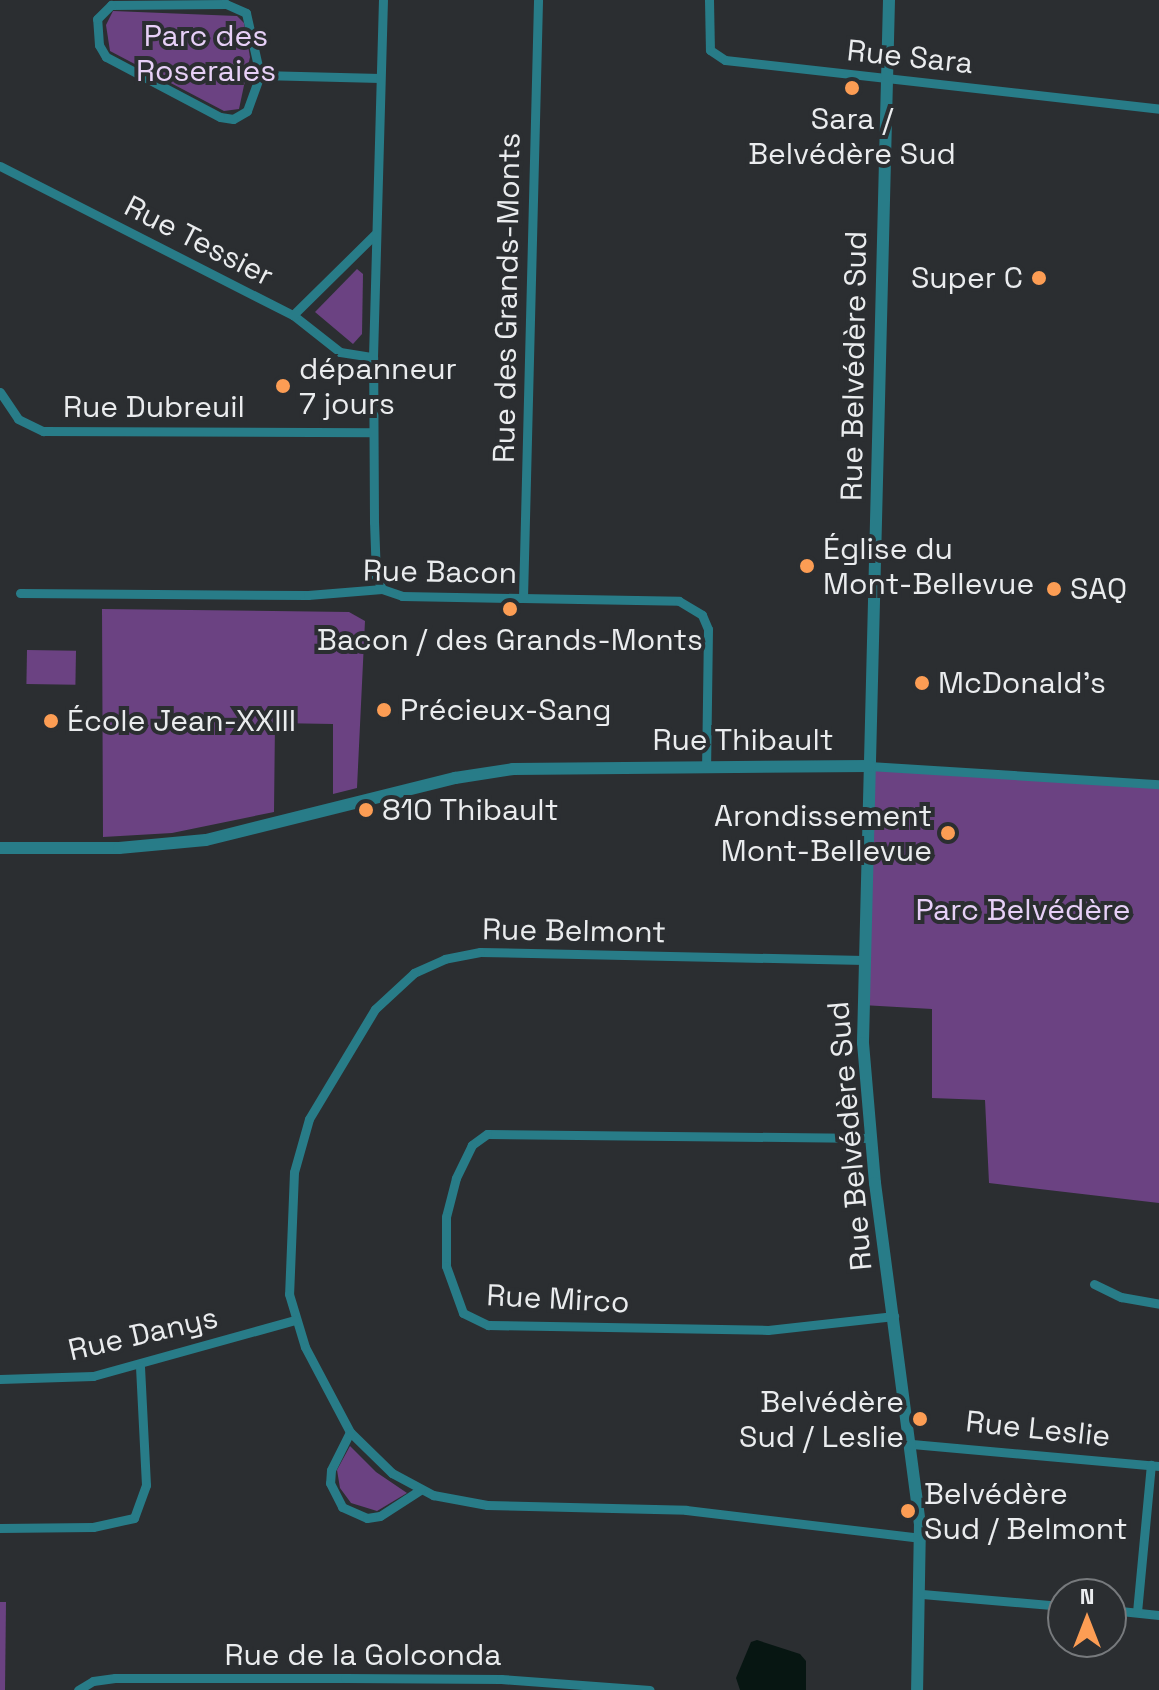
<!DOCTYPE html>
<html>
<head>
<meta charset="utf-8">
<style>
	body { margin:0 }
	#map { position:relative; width:1159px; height:1690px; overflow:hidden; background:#2b2e31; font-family:"Space Grotesk",sans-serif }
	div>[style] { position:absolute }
	.green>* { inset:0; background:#6b4282; transform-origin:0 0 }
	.water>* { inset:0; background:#071612 }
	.minor>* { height:9px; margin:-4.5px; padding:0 4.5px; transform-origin:4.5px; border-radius:4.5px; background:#287c88 }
	.tertiary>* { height:12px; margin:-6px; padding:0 6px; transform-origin:6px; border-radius:6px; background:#287c88 }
	.dots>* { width:22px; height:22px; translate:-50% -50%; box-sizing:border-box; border:4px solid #2b2e31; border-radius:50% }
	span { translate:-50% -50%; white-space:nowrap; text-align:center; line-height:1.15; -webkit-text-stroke:8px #2b2e31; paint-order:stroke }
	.park-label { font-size:30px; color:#e7d0f7 }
	.street-label { font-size:30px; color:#eaecee }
	.poi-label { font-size:30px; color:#eaecee }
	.right { translate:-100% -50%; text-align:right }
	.left { translate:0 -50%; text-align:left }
	.north { position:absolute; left:1047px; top:1578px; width:80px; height:80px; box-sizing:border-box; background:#2b2e31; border:2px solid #777a7d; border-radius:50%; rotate:0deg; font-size:22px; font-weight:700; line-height:32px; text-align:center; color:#eaecee }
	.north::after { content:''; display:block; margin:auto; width:28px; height:36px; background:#fc9d54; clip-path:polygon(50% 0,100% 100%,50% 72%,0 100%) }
</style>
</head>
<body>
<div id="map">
	<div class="green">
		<div style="clip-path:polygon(113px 11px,237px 16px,244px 23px,250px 57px,239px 109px,224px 111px,110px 51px,106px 25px)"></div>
		<div style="clip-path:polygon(357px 269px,363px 274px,362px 334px,353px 344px,315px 312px)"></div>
		<div style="clip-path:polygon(102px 609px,349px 612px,365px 621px,357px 788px,333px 794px,333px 724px,275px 723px,274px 812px,172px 833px,103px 837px)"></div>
		<div style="left:27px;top:650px;width:49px;height:34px;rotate:1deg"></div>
		<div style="clip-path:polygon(869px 766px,1159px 784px,1159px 1203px,989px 1183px,985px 1100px,932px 1098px,932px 1009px,862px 1005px)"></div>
		<div style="clip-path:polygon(350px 1446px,376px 1472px,407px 1493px,377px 1511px,351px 1503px,340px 1488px,337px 1470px)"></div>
		<div style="clip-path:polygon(0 1602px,6px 1602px,5px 1690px,0 1690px)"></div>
	</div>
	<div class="water">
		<div style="clip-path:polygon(757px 1640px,800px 1654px,806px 1661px,806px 1690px,740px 1690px,736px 1678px,751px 1642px)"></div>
	</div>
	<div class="minor">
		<div style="left:709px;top:0;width:50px;rotate:88.9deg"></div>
		<div style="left:710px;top:50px;width:18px;rotate:34deg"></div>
		<div style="left:725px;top:60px;width:437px;rotate:6.4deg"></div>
		<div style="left:111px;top:5px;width:115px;rotate:-0.5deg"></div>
		<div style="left:226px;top:4px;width:22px;rotate:24deg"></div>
		<div style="left:246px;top:13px;width:64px;rotate:77.3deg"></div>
		<div style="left:260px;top:75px;width:38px;rotate:110deg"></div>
		<div style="left:247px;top:111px;width:16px;rotate:150deg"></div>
		<div style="left:233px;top:119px;width:13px;rotate:-171deg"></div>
		<div style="left:220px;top:117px;width:129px;rotate:-152.2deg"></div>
		<div style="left:106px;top:57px;width:14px;rotate:-120deg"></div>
		<div style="left:99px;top:45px;width:26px;rotate:-94deg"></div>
		<div style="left:97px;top:19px;width:20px;rotate:-45deg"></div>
		<div style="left:260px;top:75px;width:120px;rotate:1.4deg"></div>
		<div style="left:0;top:166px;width:329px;rotate:27deg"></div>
		<div style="left:293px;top:315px;width:60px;rotate:38.2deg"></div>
		<div style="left:340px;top:352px;width:33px;rotate:9deg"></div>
		<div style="left:293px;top:315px;width:115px;rotate:-44.6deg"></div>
		<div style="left:0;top:392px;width:32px;rotate:56deg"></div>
		<div style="left:18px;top:419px;width:28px;rotate:26deg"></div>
		<div style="left:43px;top:431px;width:330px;rotate:0.2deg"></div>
		<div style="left:382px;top:589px;width:14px;rotate:-115deg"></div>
		<div style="left:376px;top:576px;width:54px;rotate:-92.1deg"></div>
		<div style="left:374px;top:522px;width:165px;rotate:-90.3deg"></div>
		<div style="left:373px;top:357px;width:357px;rotate:-88.4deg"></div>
		<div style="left:20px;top:593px;width:288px;rotate:0.4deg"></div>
		<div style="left:308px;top:595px;width:74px;rotate:-4.6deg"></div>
		<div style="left:382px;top:589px;width:21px;rotate:19deg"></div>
		<div style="left:402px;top:596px;width:277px;rotate:1deg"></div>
		<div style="left:679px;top:601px;width:27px;rotate:31deg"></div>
		<div style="left:702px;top:615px;width:15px;rotate:67deg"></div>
		<div style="left:708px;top:629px;width:137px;rotate:90.8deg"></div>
		<div style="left:523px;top:598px;width:598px;rotate:-88.56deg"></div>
		<div style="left:869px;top:766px;width:291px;rotate:3.6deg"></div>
		<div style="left:864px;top:960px;width:384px;rotate:-178.8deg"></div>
		<div style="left:480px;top:952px;width:36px;rotate:169deg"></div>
		<div style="left:445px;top:959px;width:34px;rotate:156deg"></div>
		<div style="left:414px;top:973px;width:53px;rotate:137.3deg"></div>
		<div style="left:375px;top:1009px;width:128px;rotate:121deg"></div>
		<div style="left:309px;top:1119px;width:55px;rotate:105.8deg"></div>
		<div style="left:294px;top:1172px;width:122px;rotate:92.3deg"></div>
		<div style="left:289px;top:1294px;width:55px;rotate:73.2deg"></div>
		<div style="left:305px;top:1347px;width:96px;rotate:62.1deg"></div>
		<div style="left:350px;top:1432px;width:59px;rotate:44.3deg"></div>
		<div style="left:392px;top:1473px;width:47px;rotate:28.2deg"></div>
		<div style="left:433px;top:1495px;width:55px;rotate:10.5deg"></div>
		<div style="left:487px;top:1505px;width:199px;rotate:1.4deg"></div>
		<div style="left:686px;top:1510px;width:237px;rotate:6.8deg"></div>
		<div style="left:870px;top:1138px;width:383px;rotate:-179.4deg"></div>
		<div style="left:487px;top:1134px;width:19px;rotate:144deg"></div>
		<div style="left:472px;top:1145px;width:37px;rotate:116deg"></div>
		<div style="left:456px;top:1178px;width:40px;rotate:104.4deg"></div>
		<div style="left:446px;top:1217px;width:49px;rotate:90deg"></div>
		<div style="left:446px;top:1266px;width:50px;rotate:70.1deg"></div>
		<div style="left:463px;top:1313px;width:28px;rotate:26deg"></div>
		<div style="left:488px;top:1325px;width:280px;rotate:1deg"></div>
		<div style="left:768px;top:1330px;width:127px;rotate:-6.3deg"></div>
		<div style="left:1094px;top:1284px;width:30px;rotate:26deg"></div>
		<div style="left:1121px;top:1297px;width:39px;rotate:10deg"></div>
		<div style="left:0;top:1379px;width:93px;rotate:-1.8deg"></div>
		<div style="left:93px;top:1376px;width:210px;rotate:-15.5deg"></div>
		<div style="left:350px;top:1432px;width:42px;rotate:116.6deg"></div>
		<div style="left:331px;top:1470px;width:13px;rotate:94deg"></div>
		<div style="left:330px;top:1483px;width:27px;rotate:63deg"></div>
		<div style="left:342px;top:1507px;width:27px;rotate:24deg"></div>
		<div style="left:367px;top:1518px;width:13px;rotate:-9deg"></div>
		<div style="left:380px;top:1516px;width:48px;rotate:-33deg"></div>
		<div style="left:912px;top:1444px;width:248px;rotate:5.1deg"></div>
		<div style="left:0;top:1528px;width:93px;rotate:-0.6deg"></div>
		<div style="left:93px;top:1527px;width:42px;rotate:-12.4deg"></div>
		<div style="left:134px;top:1518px;width:35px;rotate:-70deg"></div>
		<div style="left:146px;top:1485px;width:119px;rotate:-92.9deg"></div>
		<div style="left:922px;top:1594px;width:142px;rotate:4.9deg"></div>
		<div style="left:1111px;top:1610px;width:48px;rotate:5.9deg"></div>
		<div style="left:1137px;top:1612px;width:148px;rotate:-84.6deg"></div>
		<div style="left:78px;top:1690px;width:17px;rotate:-31deg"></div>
		<div style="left:93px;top:1681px;width:22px;rotate:-8deg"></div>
		<div style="left:115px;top:1678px;width:230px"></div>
		<div style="left:345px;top:1678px;width:156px;rotate:0.4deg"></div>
		<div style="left:501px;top:1679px;width:149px;rotate:4.2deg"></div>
	</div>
	<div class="tertiary">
		<div style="left:889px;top:0;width:1043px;rotate:91.43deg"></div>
		<div style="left:863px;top:1043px;width:141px;rotate:85.1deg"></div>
		<div style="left:875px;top:1183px;width:343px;rotate:82.5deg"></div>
		<div style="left:920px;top:1523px;width:167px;rotate:91deg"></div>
		<div style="left:0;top:848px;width:119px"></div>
		<div style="left:119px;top:848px;width:87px;rotate:-5.3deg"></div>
		<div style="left:206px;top:840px;width:257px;rotate:-14deg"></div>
		<div style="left:455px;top:778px;width:59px;rotate:-8.8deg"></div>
		<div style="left:513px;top:769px;width:356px;rotate:-0.5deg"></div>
	</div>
	<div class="dots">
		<div style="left:852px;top:88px;background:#fc9d54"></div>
		<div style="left:1039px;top:278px;background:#fc9d54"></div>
		<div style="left:283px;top:386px;background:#fc9d54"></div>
		<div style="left:807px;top:566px;background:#fc9d54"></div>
		<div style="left:1054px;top:589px;background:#fc9d54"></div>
		<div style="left:510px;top:609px;background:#fc9d54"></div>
		<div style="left:922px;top:683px;background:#fc9d54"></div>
		<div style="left:384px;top:710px;background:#fc9d54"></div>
		<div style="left:51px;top:721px;background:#fc9d54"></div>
		<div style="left:366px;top:810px;background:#fc9d54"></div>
		<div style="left:948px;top:833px;background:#fc9d54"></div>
		<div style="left:920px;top:1419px;background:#fc9d54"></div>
		<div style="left:908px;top:1511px;background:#fc9d54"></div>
	</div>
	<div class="park-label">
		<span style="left:206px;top:53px">Parc des<br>Roseraies</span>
		<span style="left:1023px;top:910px">Parc Belvédère</span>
	</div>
	<div class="street-label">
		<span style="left:910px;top:57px;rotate:6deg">Rue Sara</span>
		<span style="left:199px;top:241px;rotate:27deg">Rue Tessier</span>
		<span style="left:507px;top:298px;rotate:-89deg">Rue des Grands-Monts</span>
		<span style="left:854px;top:366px;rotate:-89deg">Rue Belvédère Sud</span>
		<span style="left:154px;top:407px">Rue Dubreuil</span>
		<span style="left:440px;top:572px;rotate:1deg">Rue Bacon</span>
		<span style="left:743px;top:740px">Rue Thibault</span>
		<span style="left:574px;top:931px;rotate:1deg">Rue Belmont</span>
		<span style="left:850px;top:1136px;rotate:-95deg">Rue Belvédère Sud</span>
		<span style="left:558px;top:1299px;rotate:3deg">Rue Mirco</span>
		<span style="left:143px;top:1334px;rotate:-13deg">Rue Danys</span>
		<span style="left:1038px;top:1429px;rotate:6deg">Rue Leslie</span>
		<span style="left:363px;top:1655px">Rue de la Golconda</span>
	</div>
	<div class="poi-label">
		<span style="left:852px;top:136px">Sara /<br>Belvédère Sud</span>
		<span class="right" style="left:1023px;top:278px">Super C</span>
		<span class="left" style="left:299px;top:386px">dépanneur<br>7 jours</span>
		<span class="left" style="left:823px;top:566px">Église du<br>Mont-Bellevue</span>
		<span class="left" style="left:1070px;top:589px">SAQ</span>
		<span style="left:510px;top:640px">Bacon / des Grands-Monts</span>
		<span class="left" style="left:938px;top:683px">McDonald's</span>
		<span class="left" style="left:400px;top:710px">Précieux-Sang</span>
		<span class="left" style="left:67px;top:721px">École Jean-XXIII</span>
		<span class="left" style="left:382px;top:810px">810 Thibault</span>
		<span class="right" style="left:932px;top:833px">Arondissement<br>Mont-Bellevue</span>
		<span class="right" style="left:904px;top:1419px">Belvédère<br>Sud / Leslie</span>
		<span class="left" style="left:924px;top:1511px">Belvédère<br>Sud / Belmont</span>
	</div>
	<div class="north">N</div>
</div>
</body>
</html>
